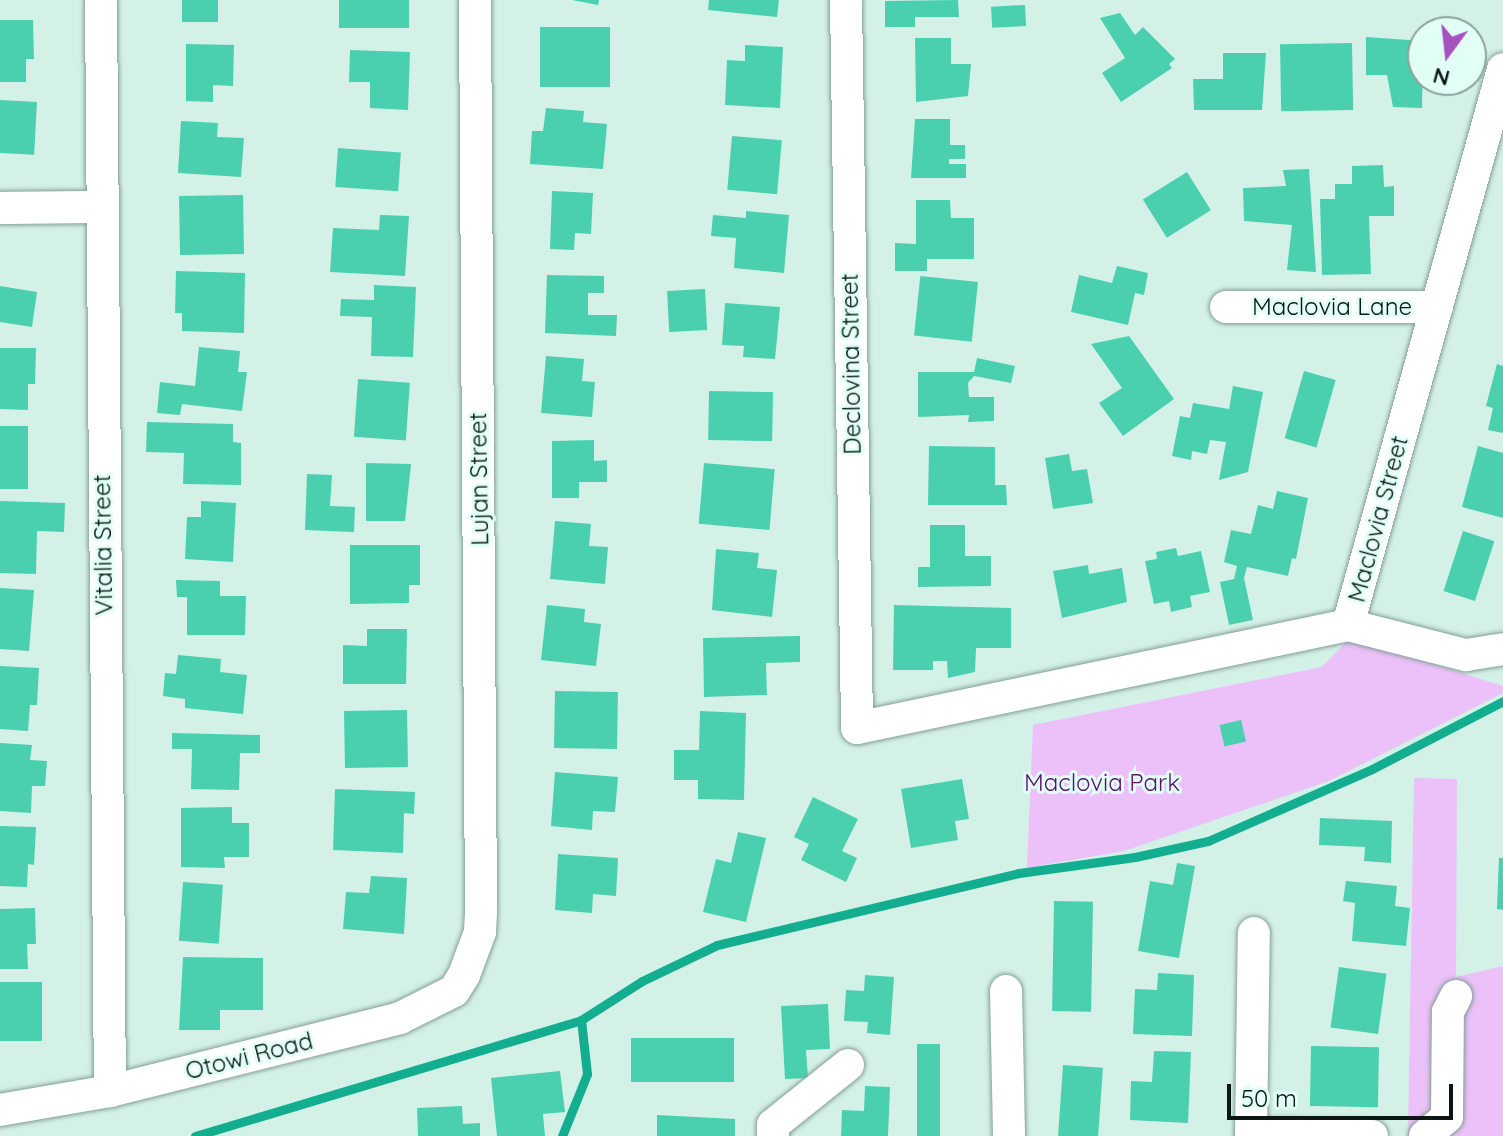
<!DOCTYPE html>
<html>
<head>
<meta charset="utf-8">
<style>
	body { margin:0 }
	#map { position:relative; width:1503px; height:1136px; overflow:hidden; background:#d4f1e8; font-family:Quicksand,sans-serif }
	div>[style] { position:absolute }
	.green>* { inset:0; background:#ecc0f9 }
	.stream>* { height:9px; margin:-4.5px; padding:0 4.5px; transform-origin:4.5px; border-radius:4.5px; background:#13ae8f }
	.building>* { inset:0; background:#4ad0af; transform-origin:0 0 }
	.roads { filter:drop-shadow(0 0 2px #839f96) drop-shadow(0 0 2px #839f96) }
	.minor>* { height:32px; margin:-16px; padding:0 16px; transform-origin:16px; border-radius:16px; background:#fff }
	span { translate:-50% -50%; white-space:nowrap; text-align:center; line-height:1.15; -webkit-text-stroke:6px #e1fff5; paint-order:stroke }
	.street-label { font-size:24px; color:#0c1714 }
	.park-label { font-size:24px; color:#5c116f }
	.north { position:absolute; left:1407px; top:16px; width:80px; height:80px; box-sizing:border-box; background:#e1fff5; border:2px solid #8ca29b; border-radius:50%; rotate:195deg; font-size:22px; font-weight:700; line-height:32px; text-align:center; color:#0c1714 }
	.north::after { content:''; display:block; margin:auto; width:28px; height:36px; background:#a751bf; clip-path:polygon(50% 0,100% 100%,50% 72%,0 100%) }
	.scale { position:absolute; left:1227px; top:1084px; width:226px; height:36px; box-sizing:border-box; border:4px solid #0c1714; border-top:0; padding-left:10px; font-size:24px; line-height:28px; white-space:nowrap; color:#0c1714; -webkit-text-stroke:6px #e1fff5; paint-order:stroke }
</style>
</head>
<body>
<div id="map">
	<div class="green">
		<div style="clip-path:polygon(1350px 638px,1503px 686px,1503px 693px,1329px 781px,1124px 851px,1027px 868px,1033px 725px,1322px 667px)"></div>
		<div style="clip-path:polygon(1414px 778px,1457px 779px,1456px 977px,1503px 966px,1503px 1136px,1408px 1136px)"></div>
	</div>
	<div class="stream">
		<div style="left:195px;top:1136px;width:403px;rotate:-16.7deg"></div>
		<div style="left:581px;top:1020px;width:72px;rotate:-32.6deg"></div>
		<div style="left:642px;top:981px;width:83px;rotate:-25.6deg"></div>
		<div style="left:717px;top:945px;width:310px;rotate:-13.4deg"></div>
		<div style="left:1019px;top:873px;width:117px;rotate:-7.9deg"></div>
		<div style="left:1135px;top:857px;width:75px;rotate:-12.4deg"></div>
		<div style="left:1208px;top:841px;width:179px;rotate:-23.7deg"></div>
		<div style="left:1372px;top:769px;width:148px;rotate:-27.4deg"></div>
		<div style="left:562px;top:1136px;width:67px;rotate:-68deg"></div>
		<div style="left:587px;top:1074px;width:54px;rotate:-96.3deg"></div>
	</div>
	<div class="building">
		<div style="left:182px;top:0;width:36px;height:22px"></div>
		<div style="left:339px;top:0;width:70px;height:28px"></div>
		<div style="clip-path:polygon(572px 0,599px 0,598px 5px)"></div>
		<div style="clip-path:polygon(709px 0,779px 0,777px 17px,708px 10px)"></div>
		<div style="clip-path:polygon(958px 0,959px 17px,915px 17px,915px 27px,885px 27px,885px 1px)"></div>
		<div style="left:1025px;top:5px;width:21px;height:34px;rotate:87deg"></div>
		<div style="clip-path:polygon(1120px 13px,1135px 35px,1143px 27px,1175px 59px,1169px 64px,1172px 68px,1121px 102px,1102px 73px,1125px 58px,1100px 18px)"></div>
		<div style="clip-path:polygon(0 20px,33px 20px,34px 59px,26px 59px,26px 82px,0 82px)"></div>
		<div style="left:540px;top:27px;width:70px;height:60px"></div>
		<div style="clip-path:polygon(1366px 37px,1423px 41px,1422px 108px,1393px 107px,1387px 75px,1366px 75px)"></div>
		<div style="clip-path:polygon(915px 38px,951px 38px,951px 64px,971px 64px,968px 96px,916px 102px)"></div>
		<div style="left:1352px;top:43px;width:67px;height:72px;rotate:89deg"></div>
		<div style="clip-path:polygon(186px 44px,234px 45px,233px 86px,213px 85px,213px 102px,186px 101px)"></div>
		<div style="clip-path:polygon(745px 45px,783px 47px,780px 108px,725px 105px,727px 60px,745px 61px)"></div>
		<div style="clip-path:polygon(350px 50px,410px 52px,408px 110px,370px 108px,370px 82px,349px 82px)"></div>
		<div style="clip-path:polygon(1223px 53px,1266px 53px,1262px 110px,1194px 110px,1193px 79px,1223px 79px)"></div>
		<div style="left:0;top:100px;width:37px;height:53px;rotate:3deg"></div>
		<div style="clip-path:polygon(546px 108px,584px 111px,583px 122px,607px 124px,603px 169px,530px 164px,532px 131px,543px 131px)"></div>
		<div style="clip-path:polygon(915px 119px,950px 119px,950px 145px,965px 145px,965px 159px,949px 159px,949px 164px,966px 164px,966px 178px,911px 178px)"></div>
		<div style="clip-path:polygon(181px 121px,218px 123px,217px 137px,244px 138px,241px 177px,178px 173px)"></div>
		<div style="left:732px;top:136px;width:50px;height:54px;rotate:5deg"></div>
		<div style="left:338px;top:148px;width:63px;height:39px;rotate:4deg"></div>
		<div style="clip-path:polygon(1383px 165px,1384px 187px,1394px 186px,1394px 216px,1369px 216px,1371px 274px,1322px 275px,1320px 199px,1335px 199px,1335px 184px,1352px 184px,1352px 166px)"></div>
		<div style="clip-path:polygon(1309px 169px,1316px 272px,1287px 270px,1292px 225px,1244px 221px,1243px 188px,1286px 186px,1283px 170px)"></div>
		<div style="left:1187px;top:172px;width:45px;height:52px;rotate:58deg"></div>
		<div style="clip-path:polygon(552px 191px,593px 193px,591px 234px,575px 233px,574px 250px,550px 249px)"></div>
		<div style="left:243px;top:195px;width:59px;height:64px;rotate:89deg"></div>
		<div style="clip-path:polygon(916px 200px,950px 200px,951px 218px,974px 218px,974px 259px,927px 259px,927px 271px,895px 271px,895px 243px,916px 244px)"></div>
		<div style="clip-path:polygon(746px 211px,789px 215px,784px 273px,734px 268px,736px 238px,711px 236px,713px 215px,746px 218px)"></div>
		<div style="clip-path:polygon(380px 215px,409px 216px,405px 276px,330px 272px,333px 228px,379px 230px)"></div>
		<div style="clip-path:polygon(1117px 266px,1148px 273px,1144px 295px,1135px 293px,1128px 325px,1071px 312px,1079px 275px,1112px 283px)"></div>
		<div style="clip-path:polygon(176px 271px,245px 273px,244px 333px,182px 331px,182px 313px,175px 313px)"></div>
		<div style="clip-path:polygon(547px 275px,604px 276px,604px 293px,588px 293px,588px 315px,617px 315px,616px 336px,545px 333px)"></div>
		<div style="left:978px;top:282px;width:60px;height:58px;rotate:96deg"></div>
		<div style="clip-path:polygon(374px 285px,416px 287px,413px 357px,371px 356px,372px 317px,340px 316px,341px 299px,374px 300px)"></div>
		<div style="clip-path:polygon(0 286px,37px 292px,32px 327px,0 322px)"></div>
		<div style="left:705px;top:289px;width:41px;height:38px;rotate:87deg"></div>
		<div style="clip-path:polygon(725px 303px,780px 307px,775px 359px,743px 357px,744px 346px,722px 345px)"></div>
		<div style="clip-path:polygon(1129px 336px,1174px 399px,1123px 436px,1099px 403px,1122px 388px,1091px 344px)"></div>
		<div style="clip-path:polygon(199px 347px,240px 351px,238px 372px,247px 372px,242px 411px,182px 404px,180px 415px,157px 413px,160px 382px,195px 386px)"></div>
		<div style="clip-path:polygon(0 348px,36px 348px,35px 384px,28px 384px,28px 410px,0 409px)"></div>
		<div style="clip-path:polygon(546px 356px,584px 359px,582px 381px,595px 382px,592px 417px,541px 413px)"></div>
		<div style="clip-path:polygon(977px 358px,1015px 366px,1011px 383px,974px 376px,968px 383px,969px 397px,994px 397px,994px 421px,968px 422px,969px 415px,918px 417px,918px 372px,974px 372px)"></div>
		<div style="clip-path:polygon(1497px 364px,1503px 366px,1503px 433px,1488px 430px,1493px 408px,1486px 406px)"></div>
		<div style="left:1304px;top:371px;width:33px;height:70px;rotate:16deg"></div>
		<div style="left:358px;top:379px;width:52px;height:58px;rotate:4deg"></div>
		<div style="clip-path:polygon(1233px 386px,1263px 392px,1248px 472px,1219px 480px,1226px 442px,1210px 440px,1207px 454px,1192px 451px,1191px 460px,1172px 456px,1180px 416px,1190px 418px,1193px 403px,1229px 409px)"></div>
		<div style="left:709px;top:391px;width:64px;height:49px;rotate:1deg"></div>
		<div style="clip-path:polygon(147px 422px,233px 424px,233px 442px,241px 443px,241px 485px,183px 484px,184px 453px,146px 452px)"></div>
		<div style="left:0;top:426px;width:28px;height:63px"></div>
		<div style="clip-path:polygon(594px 440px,594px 461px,607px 460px,607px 482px,579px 482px,579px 498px,552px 498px,552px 441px)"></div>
		<div style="clip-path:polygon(929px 446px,995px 447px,995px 485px,1006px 485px,1007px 505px,928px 505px)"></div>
		<div style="clip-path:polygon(1478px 446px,1503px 453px,1503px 518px,1462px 507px)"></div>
		<div style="clip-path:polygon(1069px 454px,1072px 471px,1087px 469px,1093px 503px,1053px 509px,1045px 458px)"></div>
		<div style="clip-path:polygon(366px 463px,411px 464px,405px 521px,366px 521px)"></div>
		<div style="left:704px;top:463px;width:71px;height:61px;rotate:5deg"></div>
		<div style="clip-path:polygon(307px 474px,332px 475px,330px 506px,355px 507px,354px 532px,305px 530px)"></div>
		<div style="clip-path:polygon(1277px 491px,1308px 498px,1296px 559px,1292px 558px,1288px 576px,1247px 567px,1244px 578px,1253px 620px,1229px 625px,1220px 582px,1234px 579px,1237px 566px,1224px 562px,1231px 530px,1251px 534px,1258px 505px,1273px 509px)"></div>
		<div style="clip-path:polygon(0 501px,65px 503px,64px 532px,37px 531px,36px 574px,0 573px)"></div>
		<div style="clip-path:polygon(201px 501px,236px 503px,233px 562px,185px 559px,187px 517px,201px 517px)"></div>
		<div style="clip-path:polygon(555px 521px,591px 524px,589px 546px,608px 547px,605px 584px,550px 579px)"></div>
		<div style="clip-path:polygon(930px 525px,965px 525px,965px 556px,991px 556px,991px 586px,918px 587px,918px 567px,930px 567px)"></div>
		<div style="left:1463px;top:531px;width:33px;height:63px;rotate:18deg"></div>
		<div style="clip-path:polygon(350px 545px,420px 545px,420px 585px,409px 585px,409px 603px,350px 604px)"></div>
		<div style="clip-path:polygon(1176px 548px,1178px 556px,1201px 551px,1210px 592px,1190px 596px,1192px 607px,1171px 612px,1169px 601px,1154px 604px,1145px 561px,1157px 559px,1156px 552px)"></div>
		<div style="clip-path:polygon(716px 549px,759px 553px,757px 568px,777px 570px,772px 617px,712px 610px)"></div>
		<div style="clip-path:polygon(1088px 565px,1089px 574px,1122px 568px,1127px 602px,1062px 618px,1053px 571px)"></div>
		<div style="clip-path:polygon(176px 580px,220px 581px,220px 596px,246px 596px,245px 635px,187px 635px,187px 597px,177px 597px)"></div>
		<div style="clip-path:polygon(0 588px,34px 590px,29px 651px,0 649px)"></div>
		<div style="clip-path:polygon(547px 605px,585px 609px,584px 622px,601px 624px,596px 666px,541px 660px)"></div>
		<div style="clip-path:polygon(894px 605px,1011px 608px,1011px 648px,976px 648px,975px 672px,948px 678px,947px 661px,933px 661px,933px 670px,893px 670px)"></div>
		<div style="clip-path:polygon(367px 629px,407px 629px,406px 684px,343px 684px,343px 645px,367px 646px)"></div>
		<div style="clip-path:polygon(800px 636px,800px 662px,766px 663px,767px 695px,704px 697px,703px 638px)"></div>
		<div style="clip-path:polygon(178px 655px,221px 659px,220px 672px,247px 675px,243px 714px,185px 708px,185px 699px,163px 696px,165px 673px,176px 674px)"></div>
		<div style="clip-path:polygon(0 666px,39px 668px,37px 705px,30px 705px,28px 731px,0 729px)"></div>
		<div style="left:555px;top:691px;width:63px;height:57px;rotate:1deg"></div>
		<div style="left:407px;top:710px;width:57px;height:63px;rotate:89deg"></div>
		<div style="clip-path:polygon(700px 711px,746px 713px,744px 800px,698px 799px,698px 780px,674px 780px,674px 750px,699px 750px)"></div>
		<div style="left:1241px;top:720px;width:22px;height:22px;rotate:77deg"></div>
		<div style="clip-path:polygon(172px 733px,260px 735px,260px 753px,240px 753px,239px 790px,191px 789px,192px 749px,172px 749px)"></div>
		<div style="clip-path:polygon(0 743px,32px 745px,30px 760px,47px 761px,45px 786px,32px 786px,31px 813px,0 811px)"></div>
		<div style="clip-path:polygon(555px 772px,618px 777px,615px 812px,593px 811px,592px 830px,551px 826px)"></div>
		<div style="clip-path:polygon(962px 779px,969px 819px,955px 821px,958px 840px,911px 848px,901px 789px)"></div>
		<div style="clip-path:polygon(335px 789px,415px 792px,414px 814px,404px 813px,403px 853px,333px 850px)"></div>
		<div style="clip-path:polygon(813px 797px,858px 819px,842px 851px,857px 858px,846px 882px,801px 860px,809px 844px,794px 837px)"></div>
		<div style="clip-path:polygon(232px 807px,232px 823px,249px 823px,249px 857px,224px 857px,225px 868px,181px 867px,181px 808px)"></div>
		<div style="clip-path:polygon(1320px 818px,1392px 821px,1391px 863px,1364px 861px,1365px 847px,1319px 845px)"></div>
		<div style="clip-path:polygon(0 826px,36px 827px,34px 865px,28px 864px,27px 887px,0 886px)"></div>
		<div style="clip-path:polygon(738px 832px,766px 838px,746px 922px,703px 912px,716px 859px,731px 863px)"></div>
		<div style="clip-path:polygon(558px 854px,618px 858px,616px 896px,593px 894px,592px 913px,555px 910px)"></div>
		<div style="clip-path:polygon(1499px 858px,1503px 858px,1503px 910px,1497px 909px)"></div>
		<div style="clip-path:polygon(1177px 863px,1195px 866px,1179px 958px,1138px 951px,1150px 881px,1173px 885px)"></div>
		<div style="clip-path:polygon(371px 876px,407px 878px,404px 934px,343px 929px,346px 892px,369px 893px)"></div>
		<div style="clip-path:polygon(1346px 881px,1397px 886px,1395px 906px,1410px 908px,1406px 946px,1352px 941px,1355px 903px,1343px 901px)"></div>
		<div style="left:183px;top:882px;width:40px;height:59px;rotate:4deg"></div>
		<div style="left:1054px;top:901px;width:39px;height:110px;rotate:1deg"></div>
		<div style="clip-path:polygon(35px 908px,36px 944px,27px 944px,28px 969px,0 969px,0 909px)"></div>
		<div style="clip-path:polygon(183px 957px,263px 958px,263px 1010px,220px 1010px,220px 1030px,179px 1030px)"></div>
		<div style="left:1339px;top:967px;width:48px;height:61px;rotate:8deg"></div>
		<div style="clip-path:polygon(1158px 973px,1194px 975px,1192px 1036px,1133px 1034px,1135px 989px,1157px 990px)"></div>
		<div style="clip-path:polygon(865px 975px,894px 977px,890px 1035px,867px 1033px,868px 1022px,844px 1021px,846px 990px,864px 991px)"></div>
		<div style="left:0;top:982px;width:42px;height:59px"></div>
		<div style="clip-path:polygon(828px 1004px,830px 1049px,806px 1050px,808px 1078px,785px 1079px,781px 1006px)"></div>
		<div style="left:631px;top:1038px;width:103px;height:44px"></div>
		<div style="left:917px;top:1044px;width:23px;height:92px"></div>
		<div style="left:1311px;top:1046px;width:68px;height:60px;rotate:1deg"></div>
		<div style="clip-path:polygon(1154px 1051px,1191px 1052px,1188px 1123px,1130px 1120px,1131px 1081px,1152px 1082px)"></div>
		<div style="left:1063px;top:1065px;width:40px;height:71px;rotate:4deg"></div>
		<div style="clip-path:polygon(560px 1071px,565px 1112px,543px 1114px,545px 1136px,497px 1136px,491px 1078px)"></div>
		<div style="clip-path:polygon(865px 1086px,890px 1087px,888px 1136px,841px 1136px,842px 1110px,864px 1111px)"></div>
		<div style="clip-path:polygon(462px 1106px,463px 1124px,480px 1123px,480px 1136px,418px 1136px,417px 1108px)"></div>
		<div style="clip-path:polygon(657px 1115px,735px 1119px,735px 1136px,657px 1136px)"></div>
	</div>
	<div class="roads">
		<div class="minor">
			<div style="left:101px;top:0;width:1091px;rotate:89.53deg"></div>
			<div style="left:846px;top:0;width:728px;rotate:89.13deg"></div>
			<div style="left:857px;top:728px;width:502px;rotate:-11.85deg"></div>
			<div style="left:1348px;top:625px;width:122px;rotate:14.3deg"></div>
			<div style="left:1466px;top:655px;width:37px;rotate:-9deg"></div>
			<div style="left:0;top:208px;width:99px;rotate:-0.6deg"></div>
			<div style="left:1226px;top:307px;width:211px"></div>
			<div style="left:1348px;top:625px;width:577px;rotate:-74.42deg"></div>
			<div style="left:1006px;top:991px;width:145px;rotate:88.8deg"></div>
			<div style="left:0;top:1110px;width:112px;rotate:-9.8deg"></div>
			<div style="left:110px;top:1091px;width:299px;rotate:-14.1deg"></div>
			<div style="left:400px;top:1018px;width:60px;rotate:-26.6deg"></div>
			<div style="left:454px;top:991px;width:19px;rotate:-58deg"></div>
			<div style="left:464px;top:975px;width:46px;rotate:-69.6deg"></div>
			<div style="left:480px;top:932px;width:22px;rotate:-87deg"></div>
			<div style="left:481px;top:910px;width:910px;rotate:-90.38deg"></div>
			<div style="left:1251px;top:1134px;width:121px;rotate:0.9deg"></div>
			<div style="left:773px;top:1136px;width:11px;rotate:-90deg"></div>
			<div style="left:773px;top:1125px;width:96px;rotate:-38.7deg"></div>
			<div style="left:1251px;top:1136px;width:203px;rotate:-89.2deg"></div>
			<div style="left:1425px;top:1136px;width:29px;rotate:-41deg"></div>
			<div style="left:1447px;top:1117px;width:105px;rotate:-89.5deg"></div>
			<div style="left:1448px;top:1012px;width:18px;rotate:-63deg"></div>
		</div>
	</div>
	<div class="street-label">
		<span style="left:1332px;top:307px">Maclovia Lane</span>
		<span style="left:851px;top:364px;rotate:-91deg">Declovina Street</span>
		<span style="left:479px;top:479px;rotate:-91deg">Lujan Street</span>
		<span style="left:1378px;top:519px;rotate:-75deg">Maclovia Street</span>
		<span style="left:103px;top:545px;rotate:-91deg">Vitalia Street</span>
		<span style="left:249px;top:1056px;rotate:-14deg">Otowi Road</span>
	</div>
	<div class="park-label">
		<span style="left:1102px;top:783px">Maclovia Park</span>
	</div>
	<div class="north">N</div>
	<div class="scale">50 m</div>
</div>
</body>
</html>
